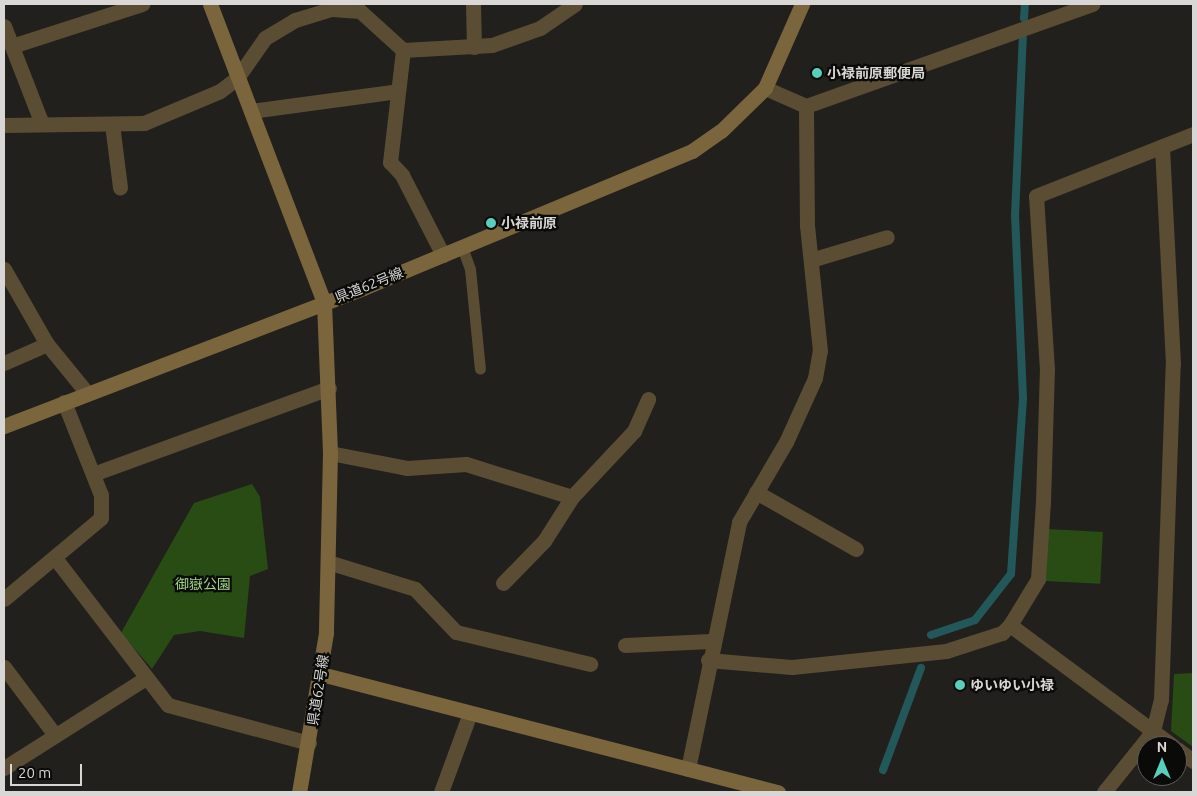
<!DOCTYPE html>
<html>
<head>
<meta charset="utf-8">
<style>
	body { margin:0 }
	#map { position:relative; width:1197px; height:796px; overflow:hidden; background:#21201d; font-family:Ubuntu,"Noto Sans JP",sans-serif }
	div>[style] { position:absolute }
	.green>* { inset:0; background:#294c14; transform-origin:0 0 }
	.stream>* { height:8px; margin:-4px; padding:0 4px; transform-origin:4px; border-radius:4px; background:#22585a }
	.lane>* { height:11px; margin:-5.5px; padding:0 5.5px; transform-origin:5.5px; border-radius:5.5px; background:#5a4d33 }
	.street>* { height:15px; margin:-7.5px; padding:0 7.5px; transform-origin:7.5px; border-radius:7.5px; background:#5a4d33 }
	.secondary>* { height:15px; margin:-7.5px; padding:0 7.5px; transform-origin:7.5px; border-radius:7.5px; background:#7b653c }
	.dots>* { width:14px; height:14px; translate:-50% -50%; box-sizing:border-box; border:2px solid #0a0a08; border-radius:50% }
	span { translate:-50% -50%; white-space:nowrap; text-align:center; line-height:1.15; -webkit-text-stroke:4.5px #0a0a08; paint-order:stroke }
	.poi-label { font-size:14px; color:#d8d7d5; font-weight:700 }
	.left { translate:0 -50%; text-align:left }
	.street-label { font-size:14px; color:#d8d7d5 }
	.park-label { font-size:14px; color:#9fd684 }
	.frame { position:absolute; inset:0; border:5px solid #d8d7d5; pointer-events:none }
	.north { position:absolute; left:1137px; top:736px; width:50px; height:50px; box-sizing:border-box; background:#0a0a08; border:1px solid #5c5c5a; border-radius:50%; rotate:0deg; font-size:14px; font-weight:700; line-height:20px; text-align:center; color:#d8d7d5 }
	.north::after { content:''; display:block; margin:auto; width:18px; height:22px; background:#59cebe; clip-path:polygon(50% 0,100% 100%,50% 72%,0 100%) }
	.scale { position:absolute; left:10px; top:764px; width:72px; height:22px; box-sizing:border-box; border:2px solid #d8d7d5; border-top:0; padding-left:6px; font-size:15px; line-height:18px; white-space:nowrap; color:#d8d7d5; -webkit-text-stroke:4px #0a0a08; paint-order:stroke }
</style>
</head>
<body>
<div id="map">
	<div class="green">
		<div style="clip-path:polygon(252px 484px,260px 497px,268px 569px,250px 576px,244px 638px,200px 631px,174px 635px,152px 669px,121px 633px,194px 503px)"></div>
		<div style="left:1048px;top:529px;width:55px;height:52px;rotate:3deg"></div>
		<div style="clip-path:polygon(1193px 673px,1193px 747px,1171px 731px,1174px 674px)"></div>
	</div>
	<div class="stream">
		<div style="left:1024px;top:18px;width:14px;rotate:-86deg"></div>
		<div style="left:931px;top:635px;width:46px;rotate:-18.8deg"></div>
		<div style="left:975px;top:620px;width:58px;rotate:-52deg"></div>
		<div style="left:1011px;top:574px;width:176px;rotate:-86.1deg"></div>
		<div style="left:1023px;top:398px;width:182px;rotate:-92.5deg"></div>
		<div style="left:1015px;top:216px;width:180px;rotate:-87.5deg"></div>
		<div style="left:883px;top:770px;width:109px;rotate:-69.6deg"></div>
	</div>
	<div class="lane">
		<div style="left:462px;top:247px;width:23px;rotate:70deg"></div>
		<div style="left:470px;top:269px;width:100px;rotate:84.3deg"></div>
	</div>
	<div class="street">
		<div style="left:473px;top:4px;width:43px;rotate:88.7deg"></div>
		<div style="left:4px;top:26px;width:105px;rotate:68.8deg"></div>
		<div style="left:12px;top:46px;width:137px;rotate:-17.9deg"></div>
		<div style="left:403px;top:50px;width:113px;rotate:96.6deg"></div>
		<div style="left:390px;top:162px;width:18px;rotate:47deg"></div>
		<div style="left:402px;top:175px;width:90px;rotate:62.9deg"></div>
		<div style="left:765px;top:88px;width:45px;rotate:23.7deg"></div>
		<div style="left:806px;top:106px;width:304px;rotate:-19.6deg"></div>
		<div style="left:251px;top:111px;width:148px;rotate:-7.7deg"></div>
		<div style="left:112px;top:124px;width:64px;rotate:82.8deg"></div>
		<div style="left:4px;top:125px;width:140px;rotate:-0.8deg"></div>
		<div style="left:144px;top:123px;width:82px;rotate:-22.8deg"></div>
		<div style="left:220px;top:91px;width:21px;rotate:-37deg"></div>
		<div style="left:237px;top:78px;width:49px;rotate:-55deg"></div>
		<div style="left:265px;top:38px;width:35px;rotate:-31deg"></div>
		<div style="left:295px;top:20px;width:39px;rotate:-17deg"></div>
		<div style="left:332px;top:9px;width:28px;rotate:4deg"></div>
		<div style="left:360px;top:11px;width:58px;rotate:42.2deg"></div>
		<div style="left:403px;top:50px;width:89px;rotate:-3.2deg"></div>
		<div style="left:492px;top:45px;width:51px;rotate:-19.5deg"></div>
		<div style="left:540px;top:28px;width:42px;rotate:-34.4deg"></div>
		<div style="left:811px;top:260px;width:79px;rotate:-16.8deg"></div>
		<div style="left:4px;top:269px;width:86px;rotate:60.2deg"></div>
		<div style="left:47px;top:344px;width:63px;rotate:50.8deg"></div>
		<div style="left:4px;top:363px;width:47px;rotate:-23.8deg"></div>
		<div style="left:330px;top:453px;width:78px;rotate:11deg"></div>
		<div style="left:407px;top:468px;width:59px;rotate:-3.9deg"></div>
		<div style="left:466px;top:464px;width:111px;rotate:17.3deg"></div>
		<div style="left:93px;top:474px;width:251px;rotate:-20deg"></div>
		<div style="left:756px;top:492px;width:115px;rotate:29.7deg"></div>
		<div style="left:55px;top:558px;width:185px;rotate:52.5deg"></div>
		<div style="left:168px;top:705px;width:146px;rotate:15.1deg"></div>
		<div style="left:328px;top:562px;width:91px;rotate:17.2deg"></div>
		<div style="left:415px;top:589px;width:59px;rotate:46.4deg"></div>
		<div style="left:456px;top:632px;width:138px;rotate:13.4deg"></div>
		<div style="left:503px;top:583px;width:59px;rotate:-45.7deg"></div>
		<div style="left:544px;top:541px;width:52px;rotate:-57.5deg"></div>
		<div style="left:572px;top:497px;width:91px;rotate:-46.8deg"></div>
		<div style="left:634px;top:431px;width:35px;rotate:-66deg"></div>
		<div style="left:4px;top:599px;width:126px;rotate:-39.9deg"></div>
		<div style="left:101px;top:518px;width:23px;rotate:-90deg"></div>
		<div style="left:101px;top:495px;width:100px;rotate:-111.7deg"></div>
		<div style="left:1010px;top:625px;width:203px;rotate:36.6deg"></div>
		<div style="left:625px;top:645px;width:86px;rotate:-2.7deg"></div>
		<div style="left:708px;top:660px;width:84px;rotate:4.8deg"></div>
		<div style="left:792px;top:667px;width:155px;rotate:-5.9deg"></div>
		<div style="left:946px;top:651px;width:59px;rotate:-17.8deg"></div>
		<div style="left:1002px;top:633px;width:11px;rotate:-45deg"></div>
		<div style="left:1010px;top:625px;width:54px;rotate:-58.7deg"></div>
		<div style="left:1038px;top:579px;width:77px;rotate:-86.3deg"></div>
		<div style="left:1043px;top:502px;width:132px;rotate:-88.3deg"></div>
		<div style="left:1047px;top:370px;width:174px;rotate:-93.6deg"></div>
		<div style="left:1036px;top:196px;width:169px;rotate:-21.5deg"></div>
		<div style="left:4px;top:667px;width:85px;rotate:53.1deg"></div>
		<div style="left:1177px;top:749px;width:20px;rotate:37deg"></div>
		<div style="left:4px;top:768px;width:168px;rotate:-32.4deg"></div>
		<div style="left:688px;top:769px;width:252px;rotate:-78.3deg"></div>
		<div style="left:739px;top:522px;width:93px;rotate:-59.6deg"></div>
		<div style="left:786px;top:442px;width:70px;rotate:-65.6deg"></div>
		<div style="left:815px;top:378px;width:27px;rotate:-80deg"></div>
		<div style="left:820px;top:351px;width:126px;rotate:-95.9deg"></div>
		<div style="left:807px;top:226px;width:120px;rotate:-90.5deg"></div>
		<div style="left:441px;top:792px;width:84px;rotate:-69.8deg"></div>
		<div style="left:1104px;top:792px;width:78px;rotate:-51.2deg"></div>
		<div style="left:1153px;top:731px;width:32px;rotate:-76deg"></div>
		<div style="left:1161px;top:700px;width:336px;rotate:-88deg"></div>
		<div style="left:1173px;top:364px;width:218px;rotate:-92.9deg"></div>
	</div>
	<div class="secondary">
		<div style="left:210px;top:4px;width:320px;rotate:69.1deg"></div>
		<div style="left:324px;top:303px;width:150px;rotate:87.7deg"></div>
		<div style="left:330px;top:453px;width:180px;rotate:91.3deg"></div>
		<div style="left:326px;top:633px;width:161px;rotate:99.6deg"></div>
		<div style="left:4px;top:426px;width:385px;rotate:-21deg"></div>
		<div style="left:363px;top:288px;width:356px;rotate:-22.6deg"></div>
		<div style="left:692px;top:151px;width:35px;rotate:-35deg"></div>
		<div style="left:721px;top:131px;width:62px;rotate:-44.3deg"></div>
		<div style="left:765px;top:88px;width:92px;rotate:-66.2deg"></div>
		<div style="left:321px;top:674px;width:472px;rotate:14.5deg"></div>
	</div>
	<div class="dots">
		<div style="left:817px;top:73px;background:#59cebe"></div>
		<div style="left:491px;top:223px;background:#59cebe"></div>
		<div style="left:960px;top:685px;background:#59cebe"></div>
	</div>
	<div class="poi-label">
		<span class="left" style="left:827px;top:73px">小禄前原郵便局</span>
		<span class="left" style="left:501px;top:223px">小禄前原</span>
		<span class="left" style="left:970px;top:685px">ゆいゆい小禄</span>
	</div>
	<div class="street-label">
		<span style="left:369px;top:285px;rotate:-22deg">県道62号線</span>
		<span style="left:318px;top:690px;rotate:-81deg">県道62号線</span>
	</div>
	<div class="park-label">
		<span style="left:203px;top:584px">御嶽公園</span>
	</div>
	<div class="frame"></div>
	<div class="north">N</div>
	<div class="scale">20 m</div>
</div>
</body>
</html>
